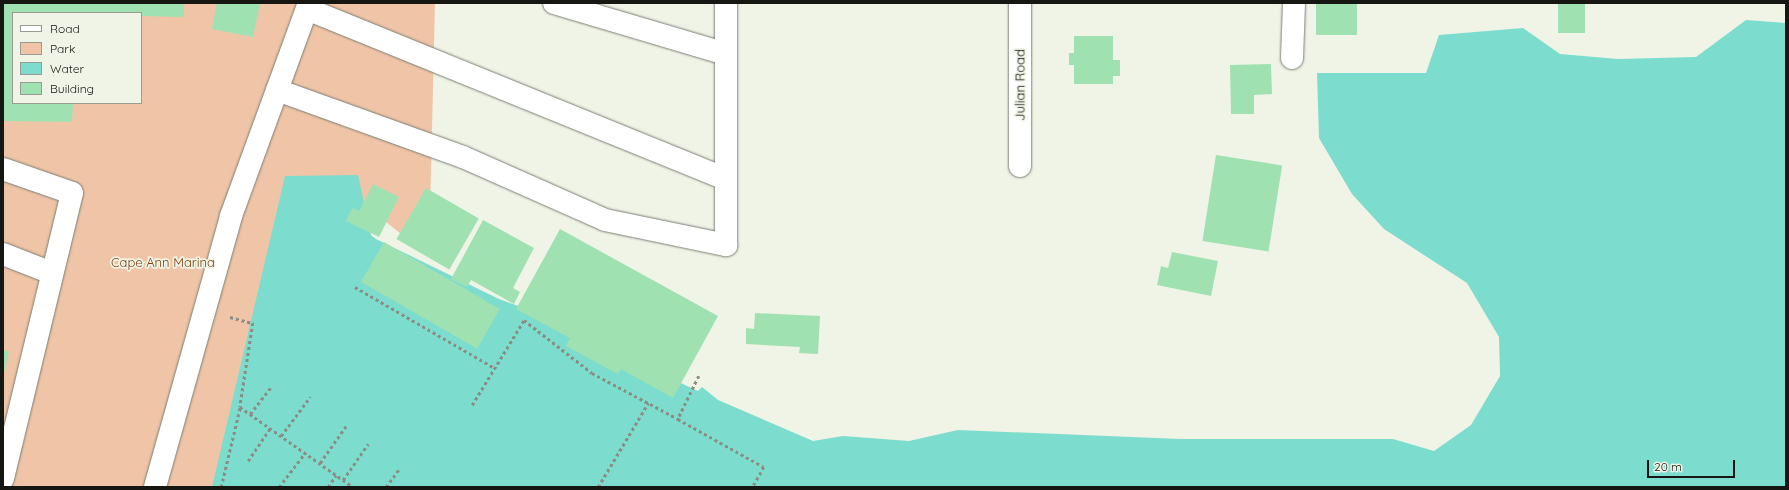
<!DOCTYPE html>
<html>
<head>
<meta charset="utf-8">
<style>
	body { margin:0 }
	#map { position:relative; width:1789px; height:490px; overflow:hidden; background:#f0f4e7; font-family:Quicksand,sans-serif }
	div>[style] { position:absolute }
	.green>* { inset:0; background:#f0c5a7 }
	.water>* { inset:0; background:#7cdcce }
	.building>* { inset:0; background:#a0e1b1; transform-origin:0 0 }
	.path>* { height:2.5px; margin-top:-1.25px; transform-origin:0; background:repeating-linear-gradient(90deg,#8b8d85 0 3px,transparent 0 6px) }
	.roads { filter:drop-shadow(0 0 1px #7b7e74) drop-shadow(0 0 1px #7b7e74) }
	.minor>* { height:22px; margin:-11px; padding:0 11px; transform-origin:11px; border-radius:11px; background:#fff }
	span { translate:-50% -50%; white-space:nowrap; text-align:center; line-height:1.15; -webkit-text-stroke:3.5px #f0f4e7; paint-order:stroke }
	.street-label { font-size:13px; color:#161713 }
	.park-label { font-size:13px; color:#7c4311 }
	.frame { position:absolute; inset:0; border:4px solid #161713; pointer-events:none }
	.legend { position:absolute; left:12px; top:12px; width:130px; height:92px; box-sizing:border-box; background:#f0f4e7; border:1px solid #999c92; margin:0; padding:5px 7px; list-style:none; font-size:12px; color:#161713 }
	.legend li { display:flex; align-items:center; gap:8px; height:20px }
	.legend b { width:20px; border:1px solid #999c92 }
	.scale { position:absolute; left:1647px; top:460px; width:88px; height:18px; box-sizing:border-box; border:2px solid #161713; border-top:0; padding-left:5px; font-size:12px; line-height:14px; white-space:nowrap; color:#161713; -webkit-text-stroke:3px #f0f4e7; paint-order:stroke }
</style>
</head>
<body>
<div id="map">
	<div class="green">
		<div style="clip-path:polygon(evenodd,3px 3px,435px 3px,429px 256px,372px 211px,236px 487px,3px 487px,3px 3px,13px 13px,141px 13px,141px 103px,13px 103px,13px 13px)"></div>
	</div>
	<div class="water">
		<div style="clip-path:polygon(1746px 20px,1786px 23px,1786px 487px,212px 487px,285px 176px,358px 175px,371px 235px,376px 239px,499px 299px,638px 350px,635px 362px,698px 391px,702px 387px,718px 400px,813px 441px,843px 436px,909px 441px,958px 430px,1180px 439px,1393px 439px,1434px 451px,1471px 425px,1500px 376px,1499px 337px,1467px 283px,1384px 229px,1352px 194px,1319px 138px,1317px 73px,1426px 73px,1439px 35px,1523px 28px,1560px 54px,1618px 59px,1696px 57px)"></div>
	</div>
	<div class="building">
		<div style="clip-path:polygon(4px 3px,184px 3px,184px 17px,141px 16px,141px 13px,13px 13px,13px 103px,73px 103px,72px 122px,3px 121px)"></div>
		<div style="clip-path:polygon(217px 3px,260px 3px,253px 37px,212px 29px)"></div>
		<div style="left:1316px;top:3px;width:41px;height:32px"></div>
		<div style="left:1558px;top:3px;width:27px;height:30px"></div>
		<div style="clip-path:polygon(1074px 36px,1113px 36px,1113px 60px,1120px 60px,1120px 76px,1113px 76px,1113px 84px,1074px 84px,1074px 65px,1069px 65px,1069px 53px,1074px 53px)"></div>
		<div style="clip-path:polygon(1271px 64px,1272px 94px,1254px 95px,1254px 114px,1231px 114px,1230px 65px)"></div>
		<div style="left:1216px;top:155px;width:67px;height:87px;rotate:9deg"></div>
		<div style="clip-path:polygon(373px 184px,399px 197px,379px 237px,346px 221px,352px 208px,359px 211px)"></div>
		<div style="left:426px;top:188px;width:61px;height:59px;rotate:30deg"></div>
		<div style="clip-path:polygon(483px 220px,534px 248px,513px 288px,520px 292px,514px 304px,471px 280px,467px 287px,451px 279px)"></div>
		<div style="clip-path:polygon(560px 229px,718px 316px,673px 398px,621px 369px,618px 374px,566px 346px,570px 338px,516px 309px)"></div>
		<div style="left:384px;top:242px;width:134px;height:46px;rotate:30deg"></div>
		<div style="clip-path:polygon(1172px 252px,1218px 261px,1211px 296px,1157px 285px,1161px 266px,1168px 268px)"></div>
		<div style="clip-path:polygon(755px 313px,820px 316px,818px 354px,799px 353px,800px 347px,746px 344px,746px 328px,754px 329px)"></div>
		<div style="clip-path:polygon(3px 350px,9px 352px,4px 373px,3px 373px)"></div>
	</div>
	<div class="path">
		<div style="left:355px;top:287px;width:162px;rotate:30.1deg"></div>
		<div style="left:230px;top:317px;width:24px;rotate:15deg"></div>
		<div style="left:253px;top:323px;width:85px;rotate:98.8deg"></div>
		<div style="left:240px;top:407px;width:138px;rotate:35.3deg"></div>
		<div style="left:699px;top:376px;width:48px;rotate:116deg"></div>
		<div style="left:678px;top:419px;width:98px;rotate:29.2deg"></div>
		<div style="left:764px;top:467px;width:23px;rotate:119deg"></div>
		<div style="left:472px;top:405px;width:100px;rotate:-58.5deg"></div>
		<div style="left:524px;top:320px;width:86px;rotate:37.9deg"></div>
		<div style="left:592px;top:373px;width:98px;rotate:28.1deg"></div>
		<div style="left:250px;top:414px;width:33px;rotate:-52deg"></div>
		<div style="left:281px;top:436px;width:49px;rotate:-53.4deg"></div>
		<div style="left:248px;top:461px;width:40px;rotate:-56deg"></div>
		<div style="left:320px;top:463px;width:45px;rotate:-54.9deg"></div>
		<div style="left:343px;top:480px;width:44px;rotate:-55.2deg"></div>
		<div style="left:221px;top:487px;width:82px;rotate:-76.6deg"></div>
		<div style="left:279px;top:487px;width:43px;rotate:-52.6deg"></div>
		<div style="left:328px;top:487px;width:14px;rotate:-56deg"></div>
		<div style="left:386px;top:487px;width:22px;rotate:-54deg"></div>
		<div style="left:598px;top:487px;width:98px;rotate:-59.2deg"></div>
	</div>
	<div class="roads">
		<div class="minor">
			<div style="left:554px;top:3px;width:179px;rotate:16.5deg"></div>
			<div style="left:307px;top:9px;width:452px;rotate:22.1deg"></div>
			<div style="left:1292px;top:58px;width:55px;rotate:-87.9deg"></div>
			<div style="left:277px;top:90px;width:198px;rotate:19.8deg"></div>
			<div style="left:463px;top:157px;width:155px;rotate:23.9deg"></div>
			<div style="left:605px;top:220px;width:124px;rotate:11.7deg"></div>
			<div style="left:726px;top:245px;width:242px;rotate:-90deg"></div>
			<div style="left:1020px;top:166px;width:163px;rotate:-90deg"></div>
			<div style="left:3px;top:169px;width:73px;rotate:19.2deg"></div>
			<div style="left:72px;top:193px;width:294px;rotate:103.6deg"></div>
			<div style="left:3px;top:254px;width:53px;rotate:21.2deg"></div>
			<div style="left:155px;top:487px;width:281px;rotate:-74.3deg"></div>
			<div style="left:231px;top:216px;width:227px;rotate:-69.9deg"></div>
		</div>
	</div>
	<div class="street-label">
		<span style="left:1020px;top:85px;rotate:-90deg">Julian Road</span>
	</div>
	<div class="park-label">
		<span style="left:163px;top:262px">Cape Ann Marina</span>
	</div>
	<div class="frame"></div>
	<ul class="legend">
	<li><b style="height:5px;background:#fff"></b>Road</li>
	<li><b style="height:11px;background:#f0c5a7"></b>Park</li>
	<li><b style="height:11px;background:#7cdcce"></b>Water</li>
	<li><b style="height:11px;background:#a0e1b1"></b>Building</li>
	</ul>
	<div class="scale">20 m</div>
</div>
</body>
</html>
